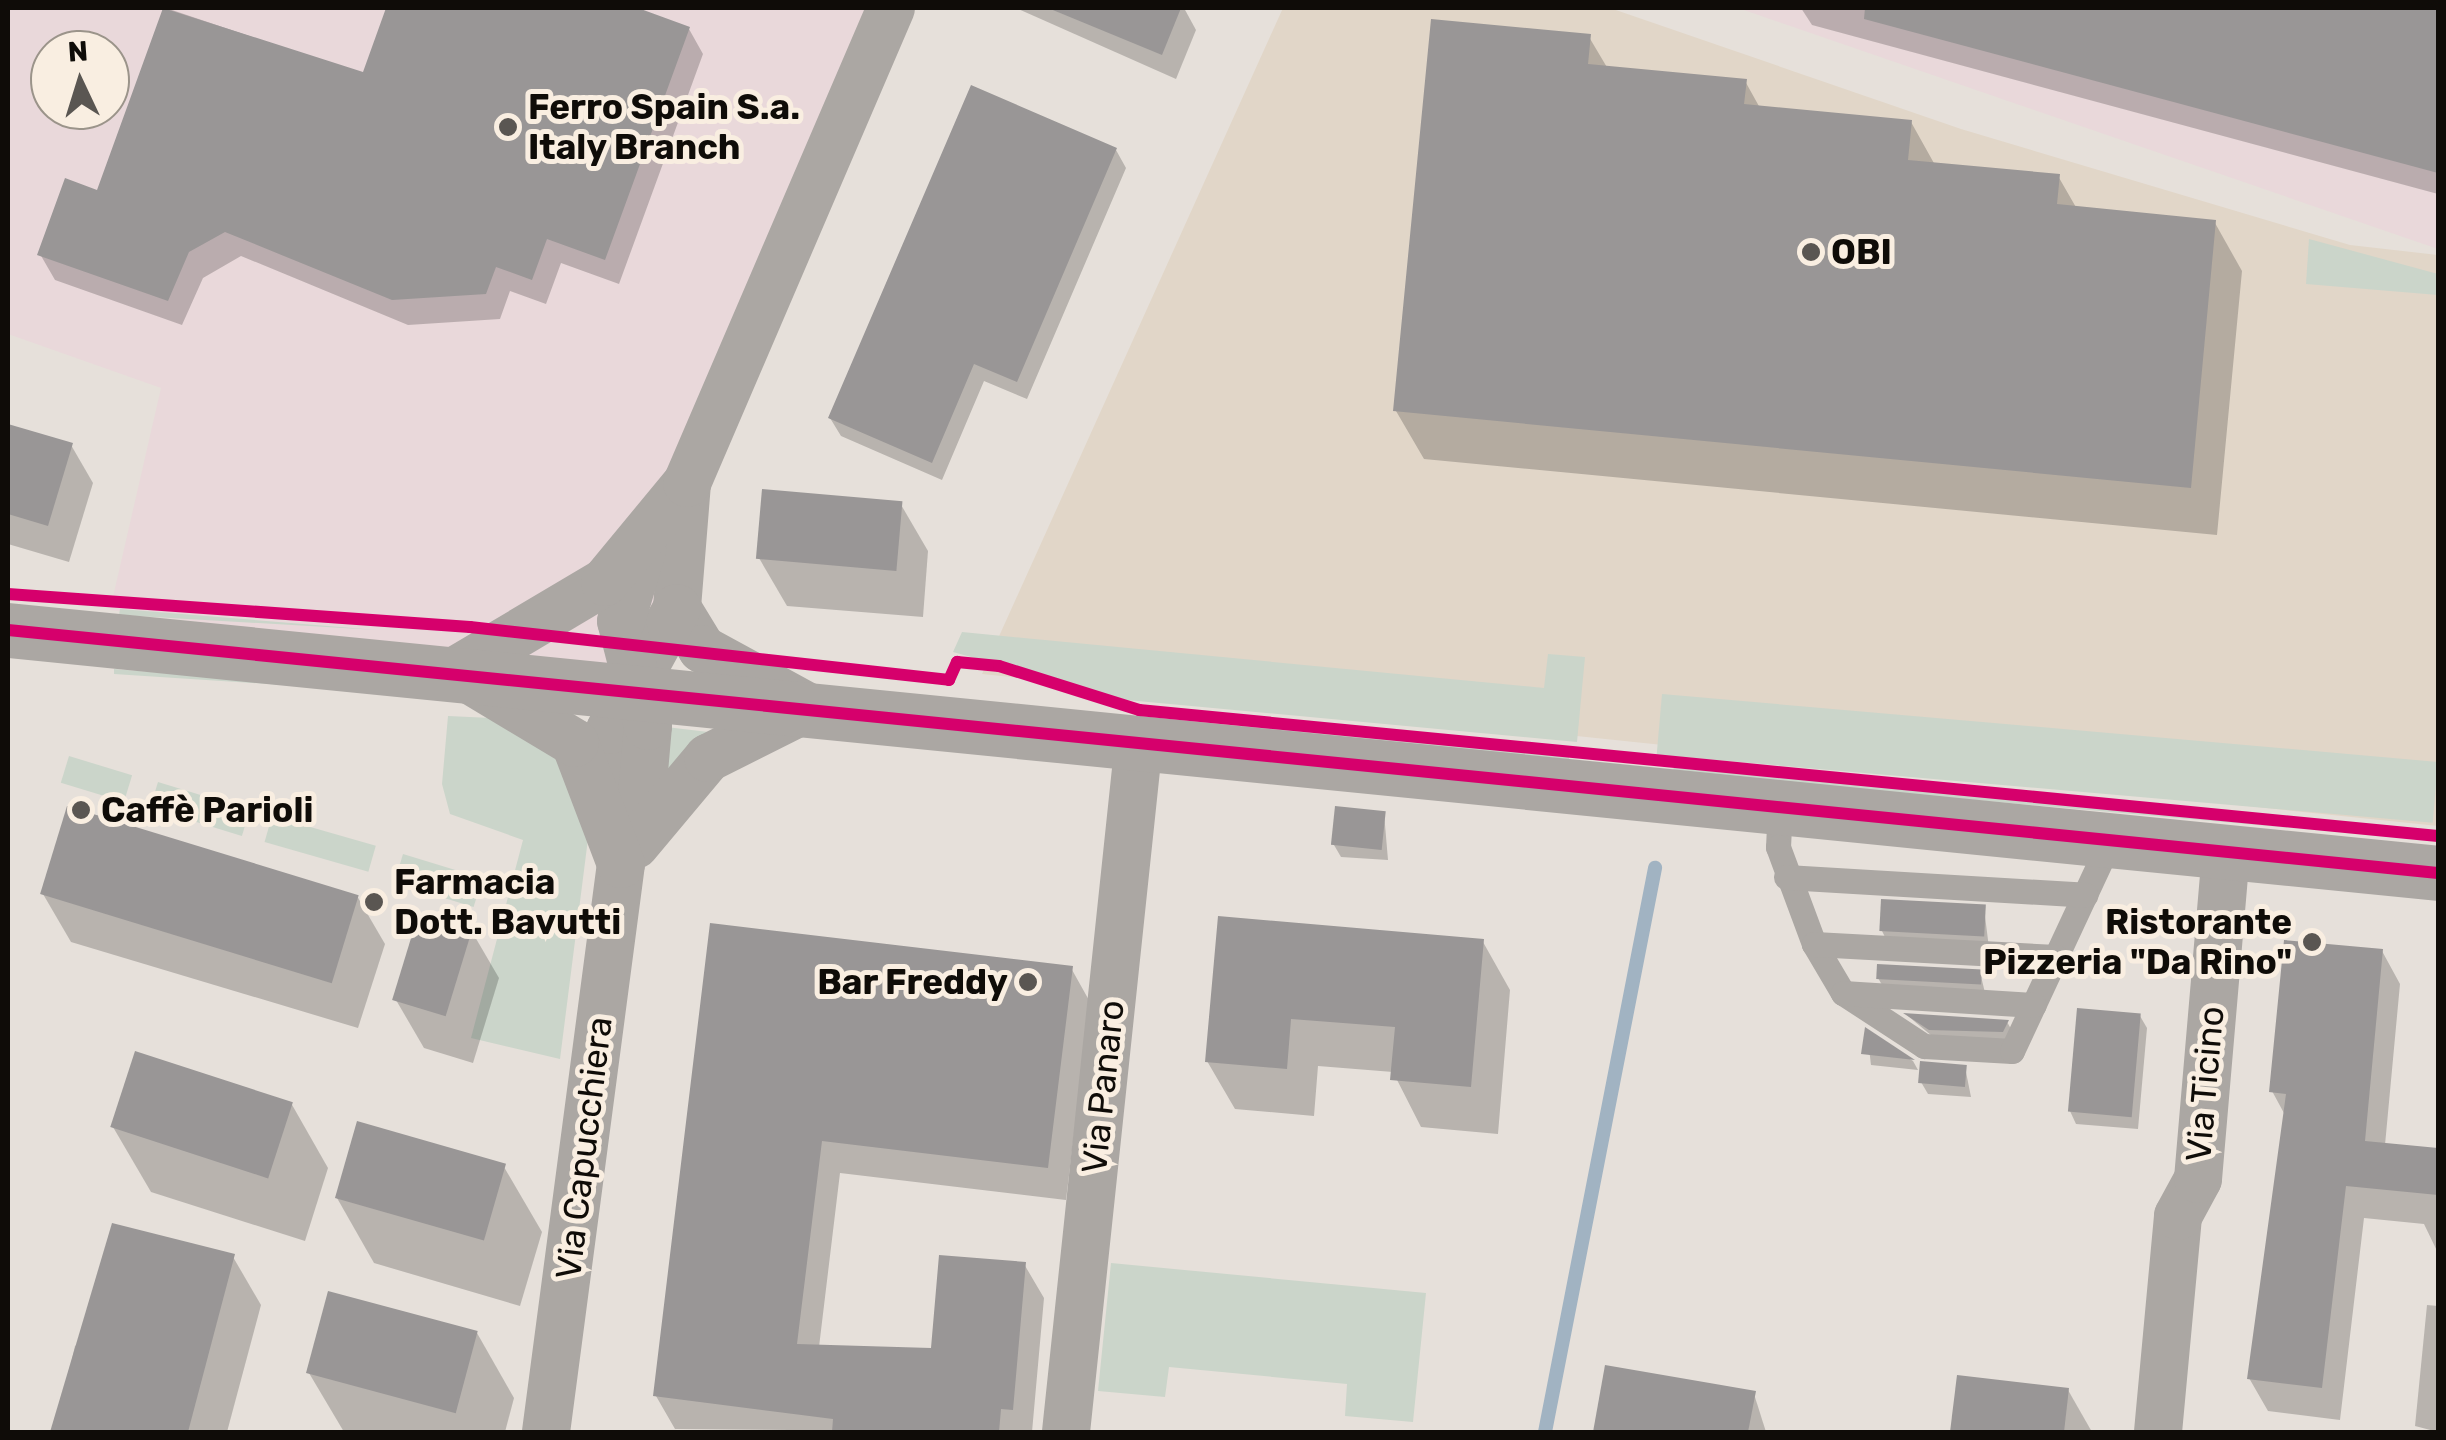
<!DOCTYPE html>
<html>
<head>
<meta charset="utf-8">
<style>
	body { margin:0 }
	#map { position:relative; width:2446px; height:1440px; overflow:hidden; background:#e6e0da; font-family:Rubik,sans-serif }
	div>[style] { position:absolute }
	.built>* { inset:0; background:#e1d6c8 }
	.industrial>* { inset:0; background:#e9d8da }
	.green>* { inset:0; background:#cbd5ca; transform-origin:0 0 }
	.shadow>* { inset:0; background:#0003 }
	.stream>* { height:14px; margin:-7px; padding:0 7px; transform-origin:7px; border-radius:7px; background:#a1b3c2 }
	.building>* { inset:0; background:#999696; transform-origin:0 0 }
	.service>* { height:25px; margin:-12.5px; padding:0 12.5px; transform-origin:12.5px; border-radius:12.5px; background:#aba7a3 }
	.minor>* { height:48px; margin:-24px; padding:0 24px; transform-origin:24px; border-radius:24px; background:#aba7a3 }
	.tertiary>* { height:55px; margin:-27.5px; padding:0 27.5px; transform-origin:27.5px; border-radius:27.5px; background:#aba7a3 }
	.cycleway>* { height:12px; margin:-6px; padding:0 6px; transform-origin:6px; border-radius:6px; background:#d6006c }
	.dots>* { width:28px; height:28px; translate:-50% -50%; box-sizing:border-box; border:5px solid #f9eee1; border-radius:50% }
	span { translate:-50% -50%; white-space:nowrap; text-align:center; line-height:1.15; -webkit-text-stroke:10px #f9eee1; paint-order:stroke }
	.poi-label { font-size:35px; color:#0f0c08; font-weight:700 }
	.left { translate:0 -50%; text-align:left }
	.right { translate:-100% -50%; text-align:right }
	.street-label { font-size:35px; color:#0f0c08 }
	.frame { position:absolute; inset:0; border:10px solid #0f0c08; pointer-events:none }
	.north { position:absolute; left:30px; top:30px; width:100px; height:100px; box-sizing:border-box; background:#f9eee1; border:2px solid #9b948a; border-radius:50%; rotate:356deg; font-size:28px; font-weight:700; line-height:40px; text-align:center; color:#0f0c08 }
	.north::after { content:''; display:block; margin:auto; width:35px; height:45px; background:#5a5652; clip-path:polygon(50% 0,100% 100%,50% 72%,0 100%) }
</style>
</head>
<body>
<div id="map">
	<div class="built">
		<div style="clip-path:polygon(1283px 8px,1610px 8px,1961px 129px,2350px 245px,2438px 255px,2438px 826px,982px 674px)"></div>
	</div>
	<div class="industrial">
		<div style="clip-path:polygon(evenodd,8px 8px,894px 8px,683px 484px,642px 682px,110px 610px,161px 388px,8px 334px,8px 8px,50px 50px,110px 50px,110px 110px,50px 110px,50px 50px)"></div>
		<div style="clip-path:polygon(1738px 8px,2438px 8px,2438px 249px)"></div>
	</div>
	<div class="green">
		<div style="clip-path:polygon(2309px 239px,2438px 274px,2438px 295px,2306px 284px)"></div>
		<div style="clip-path:polygon(120px 609px,377px 630px,119px 615px)"></div>
		<div style="clip-path:polygon(962px 632px,1544px 688px,1548px 654px,1585px 657px,1577px 742px,1127px 700px,953px 652px)"></div>
		<div style="clip-path:polygon(114px 669px,408px 693px,114px 674px)"></div>
		<div style="left:1662px;top:694px;width:779px;height:61px;rotate:5deg"></div>
		<div style="clip-path:polygon(448px 716px,491px 718px,561px 754px,589px 831px,560px 1059px,471px 1038px,523px 840px,450px 814px,442px 784px)"></div>
		<div style="clip-path:polygon(1242px 724px,1569px 756px,1569px 762px,1242px 731px)"></div>
		<div style="clip-path:polygon(666px 727px,717px 733px,660px 786px)"></div>
		<div style="left:69px;top:756px;width:66px;height:28px;rotate:17deg"></div>
		<div style="clip-path:polygon(1674px 766px,2313px 830px,1673px 773px)"></div>
		<div style="left:158px;top:782px;width:96px;height:27px;rotate:17deg"></div>
		<div style="left:272px;top:816px;width:108px;height:27px;rotate:16deg"></div>
		<div style="left:403px;top:854px;width:83px;height:30px;rotate:17deg"></div>
		<div style="clip-path:polygon(1111px 1263px,1426px 1293px,1413px 1422px,1345px 1416px,1347px 1384px,1169px 1367px,1165px 1397px,1098px 1391px)"></div>
	</div>
	<div class="shadow">
		<div style="clip-path:polygon(166px 8px,365px 75px,389px 8px,630px 8px,689px 29px,703px 54px,619px 284px,561px 263px,546px 304px,510px 291px,500px 319px,408px 325px,241px 256px,203px 278px,182px 325px,55px 280px,40px 254px,99px 193px)"></div>
		<div style="clip-path:polygon(1016px 8px,1184px 8px,1196px 30px,1176px 79px)"></div>
		<div style="clip-path:polygon(1801px 8px,2438px 8px,2438px 194px,1812px 25px)"></div>
		<div style="clip-path:polygon(1589px 37px,1608px 69px,1745px 81px,1760px 108px,1911px 122px,1935px 165px,2058px 176px,2077px 209px,2215px 223px,2242px 271px,2217px 535px,1424px 459px,1396px 411px)"></div>
		<div style="clip-path:polygon(1116px 150px,1126px 168px,1027px 399px,984px 381px,942px 480px,841px 436px,830px 418px)"></div>
		<div style="clip-path:polygon(8px 427px,71px 445px,93px 483px,69px 562px,8px 544px)"></div>
		<div style="clip-path:polygon(900px 503px,928px 551px,923px 617px,787px 606px,759px 558px)"></div>
		<div style="clip-path:polygon(1384px 813px,1388px 860px,1341px 857px,1334px 845px)"></div>
		<div style="clip-path:polygon(43px 894px,357px 896px,385px 944px,358px 1028px,71px 942px)"></div>
		<div style="clip-path:polygon(1984px 908px,1989px 948px,1888px 943px,1882px 931px)"></div>
		<div style="clip-path:polygon(1220px 919px,1483px 942px,1510px 990px,1498px 1134px,1421px 1127px,1393px 1072px,1318px 1066px,1314px 1116px,1235px 1109px,1207px 1061px)"></div>
		<div style="clip-path:polygon(713px 926px,1071px 968px,1090px 1002px,1066px 1200px,840px 1173px,819px 1347px,933px 1350px,1024px 1264px,1044px 1298px,1032px 1432px,675px 1429px,656px 1396px)"></div>
		<div style="clip-path:polygon(471px 930px,499px 978px,473px 1063px,424px 1048px,396px 1000px)"></div>
		<div style="clip-path:polygon(2382px 951px,2400px 984px,2385px 1145px,2438px 1150px,2438px 1253px,2424px 1224px,2364px 1218px,2340px 1420px,2268px 1411px,2249px 1378px,2285px 1115px,2272px 1091px)"></div>
		<div style="clip-path:polygon(1980px 972px,1986px 997px,1885px 990px,1878px 978px)"></div>
		<div style="clip-path:polygon(1908px 1016px,2007px 1022px,2014px 1034px,2009px 1043px,1938px 1041px)"></div>
		<div style="clip-path:polygon(2140px 1016px,2147px 1028px,2138px 1129px,2076px 1124px,2070px 1111px)"></div>
		<div style="clip-path:polygon(1867px 1031px,1913px 1061px,1918px 1070px,1871px 1065px)"></div>
		<div style="clip-path:polygon(1965px 1067px,1971px 1097px,1928px 1094px,1921px 1082px)"></div>
		<div style="clip-path:polygon(291px 1103px,328px 1168px,305px 1241px,151px 1192px,113px 1127px)"></div>
		<div style="clip-path:polygon(504px 1167px,542px 1232px,520px 1306px,374px 1263px,337px 1198px)"></div>
		<div style="clip-path:polygon(233px 1257px,261px 1305px,227px 1432px,55px 1432px,75px 1346px)"></div>
		<div style="clip-path:polygon(2427px 1305px,2438px 1306px,2438px 1432px,2415px 1426px)"></div>
		<div style="clip-path:polygon(477px 1333px,514px 1398px,505px 1432px,344px 1432px,309px 1373px)"></div>
		<div style="clip-path:polygon(1607px 1368px,1754px 1394px,1766px 1432px,1595px 1432px)"></div>
		<div style="clip-path:polygon(1959px 1378px,2068px 1390px,2092px 1432px,1953px 1432px)"></div>
	</div>
	<div class="stream">
		<div style="left:1545px;top:1432px;width:575px;rotate:-78.96deg"></div>
	</div>
	<div class="building">
		<div style="clip-path:polygon(163px 8px,363px 72px,386px 8px,638px 8px,690px 27px,605px 260px,547px 239px,532px 280px,496px 267px,486px 294px,392px 300px,225px 232px,189px 252px,168px 301px,37px 255px,65px 178px,97px 190px)"></div>
		<div style="clip-path:polygon(1048px 8px,1181px 8px,1162px 55px)"></div>
		<div style="clip-path:polygon(1865px 8px,2438px 8px,2438px 173px,1864px 19px)"></div>
		<div style="clip-path:polygon(1431px 19px,1591px 34px,1588px 64px,1747px 79px,1744px 104px,1912px 120px,1908px 160px,2060px 174px,2057px 204px,2216px 220px,2191px 488px,1393px 411px)"></div>
		<div style="clip-path:polygon(971px 85px,1117px 148px,1017px 382px,974px 364px,932px 463px,828px 418px)"></div>
		<div style="clip-path:polygon(8px 424px,73px 443px,48px 526px,8px 514px)"></div>
		<div style="left:762px;top:489px;width:141px;height:70px;rotate:5deg"></div>
		<div style="left:67px;top:806px;width:305px;height:92px;rotate:17deg"></div>
		<div style="left:1335px;top:806px;width:51px;height:39px;rotate:6deg"></div>
		<div style="left:1881px;top:899px;width:105px;height:32px;rotate:3deg"></div>
		<div style="left:419px;top:912px;width:56px;height:92px;rotate:17deg"></div>
		<div style="clip-path:polygon(1218px 916px,1484px 939px,1471px 1087px,1390px 1080px,1395px 1027px,1291px 1019px,1287px 1069px,1205px 1062px)"></div>
		<div style="clip-path:polygon(710px 923px,1073px 966px,1048px 1168px,822px 1141px,797px 1344px,931px 1348px,939px 1255px,1026px 1262px,1013px 1410px,1001px 1409px,999px 1432px,832px 1432px,833px 1419px,653px 1396px)"></div>
		<div style="clip-path:polygon(2284px 940px,2383px 949px,2365px 1141px,2438px 1148px,2438px 1195px,2346px 1186px,2322px 1388px,2247px 1379px,2286px 1094px,2269px 1092px)"></div>
		<div style="left:1877px;top:964px;width:105px;height:15px;rotate:3deg"></div>
		<div style="left:2077px;top:1008px;width:64px;height:104px;rotate:5deg"></div>
		<div style="clip-path:polygon(1903px 1013px,2009px 1020px,2003px 1032px,1929px 1030px)"></div>
		<div style="clip-path:polygon(1865px 1027px,1915px 1060px,1861px 1054px)"></div>
		<div style="left:135px;top:1051px;width:166px;height:80px;rotate:18deg"></div>
		<div style="left:1920px;top:1061px;width:47px;height:22px;rotate:5deg"></div>
		<div style="left:357px;top:1121px;width:155px;height:80px;rotate:16deg"></div>
		<div style="clip-path:polygon(112px 1223px,235px 1254px,188px 1432px,50px 1432px)"></div>
		<div style="left:328px;top:1291px;width:155px;height:85px;rotate:15deg"></div>
		<div style="clip-path:polygon(1605px 1365px,1756px 1391px,1748px 1432px,1593px 1432px)"></div>
		<div style="clip-path:polygon(1957px 1375px,2069px 1388px,2064px 1432px,1950px 1432px)"></div>
	</div>
	<div class="service">
		<div style="left:1780px;top:805px;width:42px;rotate:92.7deg"></div>
		<div style="left:1778px;top:847px;width:103px;rotate:69.6deg"></div>
		<div style="left:1814px;top:944px;width:57px;rotate:59.4deg"></div>
		<div style="left:1843px;top:993px;width:97px;rotate:33.2deg"></div>
		<div style="left:1924px;top:1046px;width:88px;rotate:3.3deg"></div>
		<div style="left:2012px;top:1051px;width:236px;rotate:-65deg"></div>
		<div style="left:1786px;top:877px;width:300px;rotate:3.4deg"></div>
		<div style="left:1814px;top:944px;width:242px;rotate:3.1deg"></div>
		<div style="left:1843px;top:993px;width:191px;rotate:3.6deg"></div>
	</div>
	<div class="minor">
		<div style="left:687px;top:483px;width:125px;rotate:94.6deg"></div>
		<div style="left:677px;top:608px;width:48px;rotate:58.6deg"></div>
		<div style="left:702px;top:649px;width:119px;rotate:28.7deg"></div>
		<div style="left:595px;top:789px;width:61px;rotate:-75.7deg"></div>
		<div style="left:610px;top:730px;width:139px;rotate:-61.2deg"></div>
		<div style="left:638px;top:840px;width:114px;rotate:-85deg"></div>
		<div style="left:648px;top:726px;width:108px;rotate:-104.4deg"></div>
		<div style="left:621px;top:621px;width:77px;rotate:-73.4deg"></div>
		<div style="left:635px;top:845px;width:114px;rotate:-50deg"></div>
		<div style="left:708px;top:758px;width:112px;rotate:-26.6deg"></div>
		<div style="left:546px;top:1432px;width:573px;rotate:-82.48deg"></div>
		<div style="left:621px;top:864px;width:129px;rotate:-110.8deg"></div>
		<div style="left:575px;top:743px;width:140px;rotate:-149deg"></div>
		<div style="left:455px;top:671px;width:174px;rotate:-30.7deg"></div>
		<div style="left:605px;top:582px;width:129px;rotate:-50.4deg"></div>
		<div style="left:687px;top:483px;width:517px;rotate:-66.76deg"></div>
		<div style="left:1066px;top:1432px;width:695px;rotate:-83.97deg"></div>
		<div style="left:2158px;top:1432px;width:217px;rotate:-84.7deg"></div>
		<div style="left:2178px;top:1216px;width:42px;rotate:-61.6deg"></div>
		<div style="left:2198px;top:1179px;width:330px;rotate:-85.1deg"></div>
	</div>
	<div class="tertiary">
		<div style="left:8px;top:630px;width:2442px;rotate:5.71deg"></div>
	</div>
	<div class="cycleway">
		<div style="left:8px;top:594px;width:463px;rotate:4.1deg"></div>
		<div style="left:470px;top:627px;width:482px;rotate:6.3deg"></div>
		<div style="left:949px;top:680px;width:20px;rotate:-66deg"></div>
		<div style="left:957px;top:662px;width:42px;rotate:5.4deg"></div>
		<div style="left:999px;top:666px;width:147px;rotate:17.4deg"></div>
		<div style="left:1139px;top:710px;width:1305px;rotate:5.54deg"></div>
		<div style="left:8px;top:630px;width:2442px;rotate:5.71deg"></div>
	</div>
	<div class="dots">
		<div style="left:508px;top:127px;background:#5a5652"></div>
		<div style="left:1811px;top:252px;background:#5a5652"></div>
		<div style="left:81px;top:810px;background:#5a5652"></div>
		<div style="left:374px;top:902px;background:#5a5652"></div>
		<div style="left:2312px;top:942px;background:#5a5652"></div>
		<div style="left:1028px;top:982px;background:#5a5652"></div>
	</div>
	<div class="poi-label">
		<span class="left" style="left:528px;top:127px">Ferro Spain S.a.<br>Italy Branch</span>
		<span class="left" style="left:1831px;top:252px">OBI</span>
		<span class="left" style="left:101px;top:810px">Caffè Parioli</span>
		<span class="left" style="left:394px;top:902px">Farmacia<br>Dott. Bavutti</span>
		<span class="right" style="left:2292px;top:942px">Ristorante<br>Pizzeria "Da Rino"</span>
		<span class="right" style="left:1008px;top:982px">Bar Freddy</span>
	</div>
	<div class="street-label">
		<span style="left:2205px;top:1084px;rotate:-85deg">Via Ticino</span>
		<span style="left:1103px;top:1087px;rotate:-84deg">Via Panaro</span>
		<span style="left:584px;top:1148px;rotate:-83deg">Via Capucchiera</span>
	</div>
	<div class="frame"></div>
	<div class="north">N</div>
</div>
</body>
</html>
